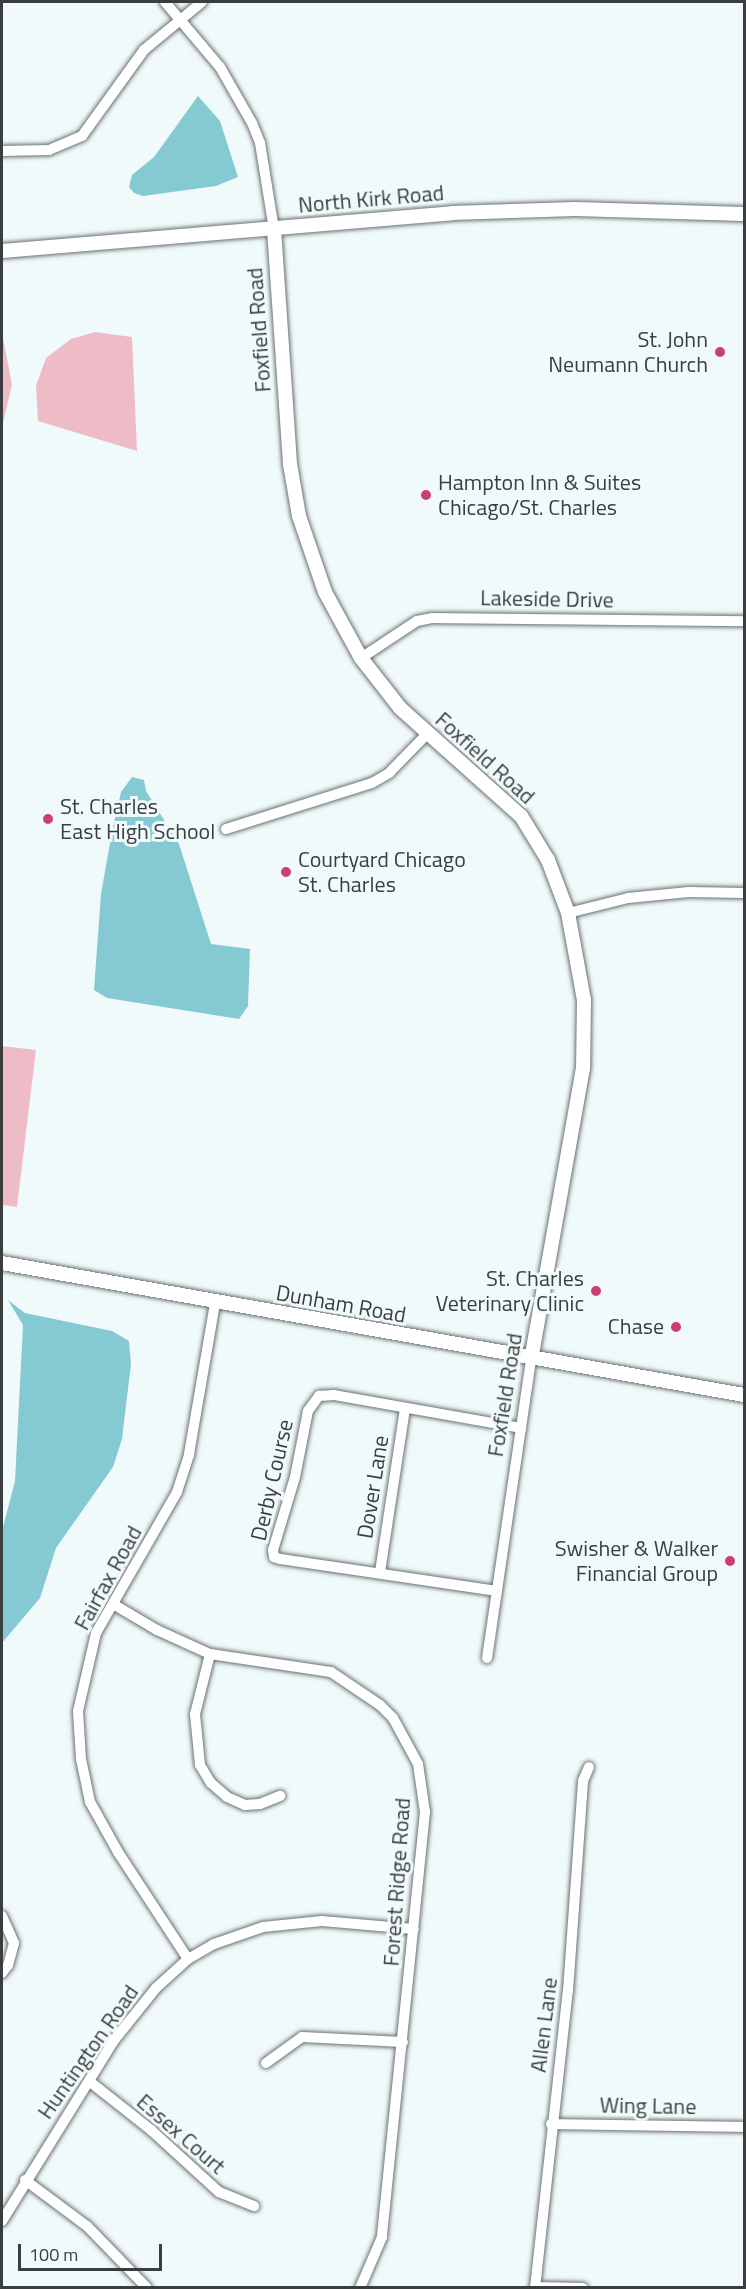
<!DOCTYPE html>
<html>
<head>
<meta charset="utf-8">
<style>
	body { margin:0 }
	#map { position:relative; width:746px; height:2289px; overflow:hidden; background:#f1fafb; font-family:"Titillium Web",sans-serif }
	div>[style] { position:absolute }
	.green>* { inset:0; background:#eebcc7 }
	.water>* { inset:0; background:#85c9d3 }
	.roads { filter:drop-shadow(0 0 2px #6a7273) drop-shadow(0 0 2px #6a7273) }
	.street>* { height:10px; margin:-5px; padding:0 5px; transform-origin:5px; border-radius:5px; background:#fff }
	.secondary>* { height:14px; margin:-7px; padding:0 7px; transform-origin:7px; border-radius:7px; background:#fff }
	.dots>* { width:16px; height:16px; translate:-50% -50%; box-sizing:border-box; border:3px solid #f1fafb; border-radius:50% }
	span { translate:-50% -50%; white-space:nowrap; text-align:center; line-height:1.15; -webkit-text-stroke:6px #f1fafb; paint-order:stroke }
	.street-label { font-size:22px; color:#3a3e3e }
	.poi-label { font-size:22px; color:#3a3e3e }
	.right { translate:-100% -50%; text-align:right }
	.left { translate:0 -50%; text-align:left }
	.frame { position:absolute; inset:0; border:3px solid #3a3e3e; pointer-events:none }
	.scale { position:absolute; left:18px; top:2244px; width:144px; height:27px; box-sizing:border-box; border:3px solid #3a3e3e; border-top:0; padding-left:8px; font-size:18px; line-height:21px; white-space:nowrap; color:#3a3e3e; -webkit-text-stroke:4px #f1fafb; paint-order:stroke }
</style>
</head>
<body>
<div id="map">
	<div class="green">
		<div style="clip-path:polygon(2px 332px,12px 385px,2px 427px)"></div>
		<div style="clip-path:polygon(95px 332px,132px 337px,137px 451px,38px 421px,36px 386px,46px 358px,71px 339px)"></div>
		<div style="clip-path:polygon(2px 1046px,36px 1050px,17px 1207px,2px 1205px)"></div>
	</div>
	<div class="water">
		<div style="clip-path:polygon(198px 96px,220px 121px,238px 177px,216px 186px,143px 196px,134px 193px,129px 187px,132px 175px,154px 157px)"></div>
		<div style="clip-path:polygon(132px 777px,144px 780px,146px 791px,179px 844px,211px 944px,250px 949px,248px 1006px,239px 1019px,107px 998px,94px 990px,101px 894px,112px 832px,121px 792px)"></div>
		<div style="clip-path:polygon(8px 1300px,25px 1313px,112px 1331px,129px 1341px,131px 1364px,122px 1439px,113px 1467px,56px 1548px,40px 1598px,2px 1643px,2px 1531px,15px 1481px,23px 1325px)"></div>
	</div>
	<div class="roads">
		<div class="street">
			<div style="left:165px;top:2px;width:85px;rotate:49.8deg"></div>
			<div style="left:220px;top:67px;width:64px;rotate:60.3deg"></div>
			<div style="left:252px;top:123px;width:22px;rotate:68deg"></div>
			<div style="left:260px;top:143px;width:87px;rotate:80.8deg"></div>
			<div style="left:2px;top:151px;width:47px;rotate:-1.2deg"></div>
			<div style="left:49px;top:150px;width:36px;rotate:-23deg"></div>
			<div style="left:82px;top:136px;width:106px;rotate:-54.2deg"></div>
			<div style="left:144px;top:50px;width:75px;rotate:-39.6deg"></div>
			<div style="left:361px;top:658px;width:67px;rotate:-33.5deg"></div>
			<div style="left:417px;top:621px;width:15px;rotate:-11deg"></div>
			<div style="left:432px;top:618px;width:312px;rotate:0.6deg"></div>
			<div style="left:226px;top:829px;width:153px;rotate:-17.5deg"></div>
			<div style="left:372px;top:783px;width:20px;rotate:-30deg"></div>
			<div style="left:389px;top:773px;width:54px;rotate:-45.7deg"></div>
			<div style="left:568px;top:913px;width:62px;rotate:-14deg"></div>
			<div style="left:628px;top:898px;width:61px;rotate:-5.6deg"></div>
			<div style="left:689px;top:892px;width:55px;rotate:1deg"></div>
			<div style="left:380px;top:1572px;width:165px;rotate:-81.3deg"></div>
			<div style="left:497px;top:1591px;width:219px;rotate:-171.6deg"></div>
			<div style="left:280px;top:1559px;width:6px;rotate:-162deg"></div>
			<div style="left:274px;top:1557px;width:7px;rotate:-98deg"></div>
			<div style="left:273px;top:1550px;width:76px;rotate:-73.2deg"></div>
			<div style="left:295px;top:1477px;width:67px;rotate:-78.9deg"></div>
			<div style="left:308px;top:1411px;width:19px;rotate:-54deg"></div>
			<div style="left:319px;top:1396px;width:15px;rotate:-4deg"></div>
			<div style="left:334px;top:1395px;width:190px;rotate:10deg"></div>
			<div style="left:113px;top:1604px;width:51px;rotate:30.6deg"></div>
			<div style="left:157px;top:1630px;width:58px;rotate:24.4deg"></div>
			<div style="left:210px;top:1654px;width:122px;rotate:8.5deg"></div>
			<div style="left:331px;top:1672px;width:59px;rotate:34deg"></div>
			<div style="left:380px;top:1705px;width:18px;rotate:45deg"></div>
			<div style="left:393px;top:1718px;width:52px;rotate:61.5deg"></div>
			<div style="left:418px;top:1764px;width:49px;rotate:81.7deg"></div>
			<div style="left:425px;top:1812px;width:427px;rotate:95.8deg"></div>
			<div style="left:382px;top:2237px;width:56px;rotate:113.3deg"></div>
			<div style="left:210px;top:1654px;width:62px;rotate:104deg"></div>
			<div style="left:195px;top:1714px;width:51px;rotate:84.4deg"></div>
			<div style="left:200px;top:1765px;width:21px;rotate:59deg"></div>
			<div style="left:211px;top:1783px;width:21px;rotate:41deg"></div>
			<div style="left:227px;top:1797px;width:20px;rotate:24deg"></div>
			<div style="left:245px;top:1805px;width:15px;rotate:-4deg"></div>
			<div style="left:260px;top:1804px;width:22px;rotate:-22deg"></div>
			<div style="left:487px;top:1658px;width:302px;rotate:-81.6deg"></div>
			<div style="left:2px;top:1916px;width:30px;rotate:66deg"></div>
			<div style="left:14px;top:1943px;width:23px;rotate:105deg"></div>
			<div style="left:8px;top:1965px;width:10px;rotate:127deg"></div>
			<div style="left:188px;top:1959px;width:128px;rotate:-123.2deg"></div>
			<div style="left:118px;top:1852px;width:57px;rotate:-119.2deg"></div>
			<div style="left:90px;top:1802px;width:44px;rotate:-101.8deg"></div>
			<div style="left:81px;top:1759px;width:48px;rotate:-93.6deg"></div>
			<div style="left:78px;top:1711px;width:80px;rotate:-77deg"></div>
			<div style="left:96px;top:1633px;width:163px;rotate:-60.1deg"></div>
			<div style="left:177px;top:1492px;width:40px;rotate:-72deg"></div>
			<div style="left:189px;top:1454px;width:153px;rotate:-80.2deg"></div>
			<div style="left:266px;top:2063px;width:44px;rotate:-35.8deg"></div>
			<div style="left:302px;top:2037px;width:101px;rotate:2.8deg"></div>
			<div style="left:89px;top:2081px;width:79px;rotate:38.3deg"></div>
			<div style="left:151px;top:2130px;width:92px;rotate:42.4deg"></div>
			<div style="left:219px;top:2192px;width:38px;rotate:22deg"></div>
			<div style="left:551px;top:2124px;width:193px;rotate:0.9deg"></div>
			<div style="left:25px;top:2180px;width:77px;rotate:36.6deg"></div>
			<div style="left:87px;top:2226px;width:86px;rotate:45.9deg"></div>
			<div style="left:2px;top:2221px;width:214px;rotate:-58.2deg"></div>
			<div style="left:115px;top:2039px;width:65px;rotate:-51.2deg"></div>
			<div style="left:156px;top:1988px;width:43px;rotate:-42.2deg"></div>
			<div style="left:188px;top:1959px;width:30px;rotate:-30deg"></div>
			<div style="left:214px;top:1944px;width:52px;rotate:-19.1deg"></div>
			<div style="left:263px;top:1927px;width:59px;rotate:-5.8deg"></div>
			<div style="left:322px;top:1921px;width:92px;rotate:5deg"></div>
			<div style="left:535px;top:2287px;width:48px;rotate:1.2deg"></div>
			<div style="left:535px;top:2288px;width:299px;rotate:-83.7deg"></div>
			<div style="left:568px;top:1991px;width:211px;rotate:-85.9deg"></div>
			<div style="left:583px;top:1781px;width:15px;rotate:-67deg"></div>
		</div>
		<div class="secondary">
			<div style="left:274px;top:229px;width:236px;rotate:86.1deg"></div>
			<div style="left:290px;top:464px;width:53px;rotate:80.2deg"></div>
			<div style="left:299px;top:516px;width:80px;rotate:71.1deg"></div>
			<div style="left:325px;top:592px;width:75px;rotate:61.4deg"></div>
			<div style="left:361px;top:658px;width:63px;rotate:52deg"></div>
			<div style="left:400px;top:708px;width:162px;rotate:41.8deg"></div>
			<div style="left:521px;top:816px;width:52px;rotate:58.5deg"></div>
			<div style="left:548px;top:860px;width:57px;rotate:69.3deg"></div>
			<div style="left:568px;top:913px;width:88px;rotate:79.6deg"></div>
			<div style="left:584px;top:1000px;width:68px;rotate:90.8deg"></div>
			<div style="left:583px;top:1068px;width:296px;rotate:100.1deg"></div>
			<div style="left:2px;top:251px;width:452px;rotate:-4.8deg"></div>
			<div style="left:452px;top:213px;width:123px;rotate:-1.9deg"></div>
			<div style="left:575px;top:209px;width:169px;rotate:1.7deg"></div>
			<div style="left:2px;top:1263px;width:754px;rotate:10.09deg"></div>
		</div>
	</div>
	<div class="dots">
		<div style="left:720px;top:352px;background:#cb3f70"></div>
		<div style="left:426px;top:495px;background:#cb3f70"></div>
		<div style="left:48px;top:819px;background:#cb3f70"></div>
		<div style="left:286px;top:872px;background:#cb3f70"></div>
		<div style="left:596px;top:1291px;background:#cb3f70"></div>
		<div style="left:676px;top:1327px;background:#cb3f70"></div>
		<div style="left:730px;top:1561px;background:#cb3f70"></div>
	</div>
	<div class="street-label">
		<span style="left:371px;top:199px;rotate:-5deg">North Kirk Road</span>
		<span style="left:259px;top:330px;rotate:-94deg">Foxfield Road</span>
		<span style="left:547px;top:599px;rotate:1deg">Lakeside Drive</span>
		<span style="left:485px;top:758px;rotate:42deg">Foxfield Road</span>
		<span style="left:341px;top:1304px;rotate:10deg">Dunham Road</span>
		<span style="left:505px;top:1395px;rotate:-81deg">Foxfield Road</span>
		<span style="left:272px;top:1480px;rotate:-77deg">Derby Course</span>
		<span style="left:373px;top:1487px;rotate:-81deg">Dover Lane</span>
		<span style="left:108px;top:1578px;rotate:-61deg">Fairfax Road</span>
		<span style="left:397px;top:1882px;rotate:-86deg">Forest Ridge Road</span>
		<span style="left:544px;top:2025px;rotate:-83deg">Allen Lane</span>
		<span style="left:88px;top:2052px;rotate:-55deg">Huntington Road</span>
		<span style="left:648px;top:2106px;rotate:1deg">Wing Lane</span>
		<span style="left:181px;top:2134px;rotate:41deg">Essex Court</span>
	</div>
	<div class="poi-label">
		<span class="right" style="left:708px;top:352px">St. John<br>Neumann Church</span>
		<span class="left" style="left:438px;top:495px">Hampton Inn &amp; Suites<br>Chicago/St. Charles</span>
		<span class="left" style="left:60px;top:819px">St. Charles<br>East High School</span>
		<span class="left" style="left:298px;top:872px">Courtyard Chicago<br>St. Charles</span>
		<span class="right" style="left:584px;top:1291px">St. Charles<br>Veterinary Clinic</span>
		<span class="right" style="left:664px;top:1327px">Chase</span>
		<span class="right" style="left:718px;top:1561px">Swisher &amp; Walker<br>Financial Group</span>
	</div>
	<div class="frame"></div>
	<div class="scale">100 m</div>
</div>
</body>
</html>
